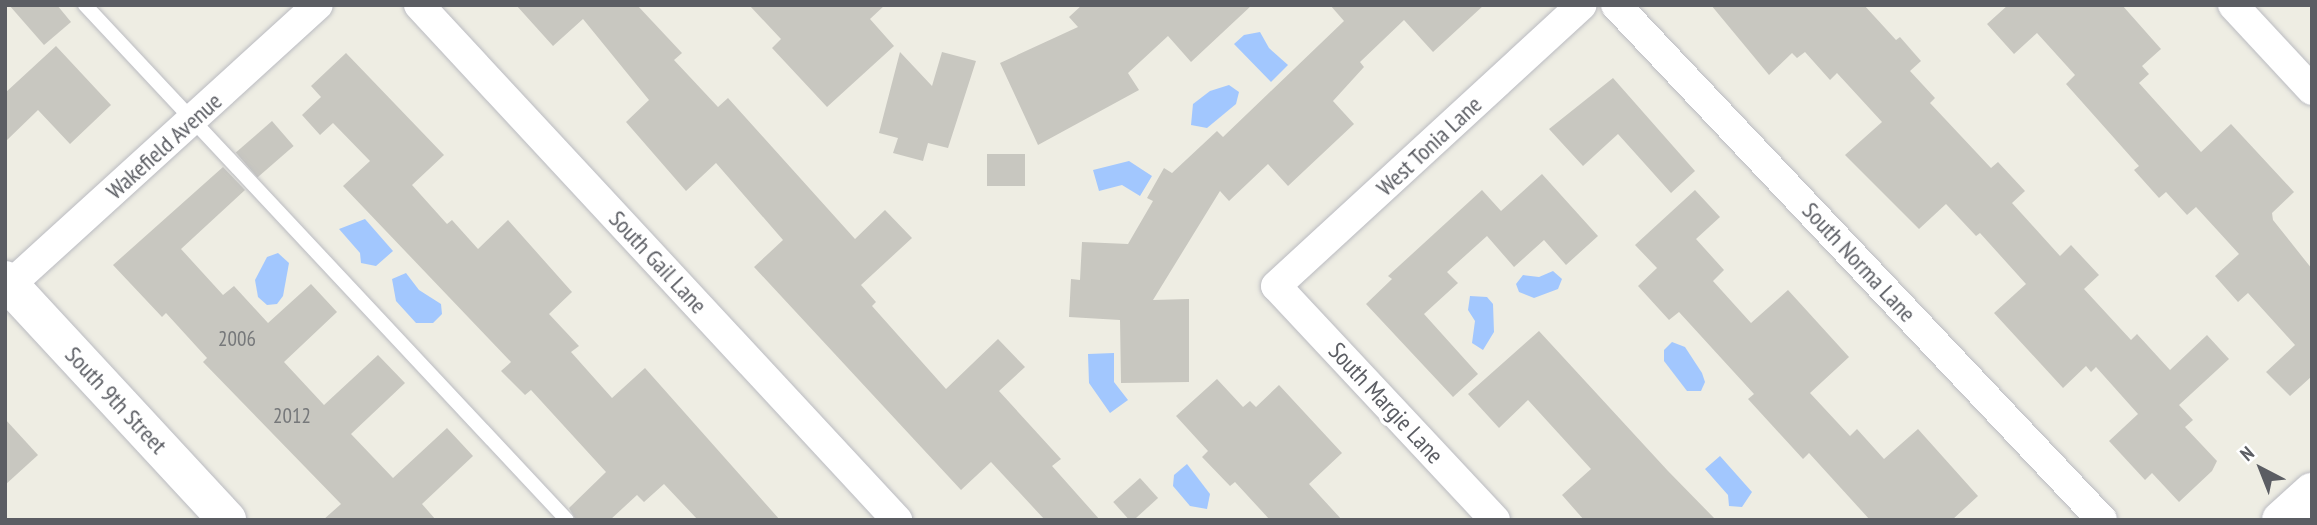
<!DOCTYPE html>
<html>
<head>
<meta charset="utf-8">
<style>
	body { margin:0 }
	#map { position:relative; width:2317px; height:525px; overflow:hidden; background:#eeede3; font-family:"PT Sans Narrow",sans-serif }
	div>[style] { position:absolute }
	.water>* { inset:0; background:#a2c7fe }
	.building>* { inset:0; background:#c8c7c0; transform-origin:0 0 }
	.roads { filter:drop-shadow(0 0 2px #babbc1) drop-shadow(0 0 2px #babbc1) }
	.lane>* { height:14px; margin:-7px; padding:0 7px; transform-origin:7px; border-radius:7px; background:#fff }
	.street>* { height:30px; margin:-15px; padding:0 15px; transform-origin:15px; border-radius:15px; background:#fff }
	.secondary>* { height:38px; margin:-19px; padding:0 19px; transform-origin:19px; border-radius:19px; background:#fff }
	span { translate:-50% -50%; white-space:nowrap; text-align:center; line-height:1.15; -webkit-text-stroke:7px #fff; paint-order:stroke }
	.number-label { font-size:21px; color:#76787a }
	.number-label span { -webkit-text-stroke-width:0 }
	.street-label { font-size:24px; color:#5b5d63 }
	.frame { position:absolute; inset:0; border:7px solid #5b5d63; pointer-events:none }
	.north { position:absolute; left:2226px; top:434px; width:70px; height:70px; -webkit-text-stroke:5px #fff; paint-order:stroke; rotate:318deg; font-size:19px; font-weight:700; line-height:28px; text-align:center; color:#5b5d63 }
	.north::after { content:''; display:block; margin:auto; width:24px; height:32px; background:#5b5d63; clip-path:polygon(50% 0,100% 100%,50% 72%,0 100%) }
</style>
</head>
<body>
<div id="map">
	<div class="water">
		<div style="clip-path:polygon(1260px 32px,1269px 48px,1288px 65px,1271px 82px,1234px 44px,1244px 35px)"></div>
		<div style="clip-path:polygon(1229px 85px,1239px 92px,1236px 104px,1207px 128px,1191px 125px,1193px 104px,1210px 91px)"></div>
		<div style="clip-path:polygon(1129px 161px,1152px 176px,1140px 196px,1122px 185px,1099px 191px,1093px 170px)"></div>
		<div style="clip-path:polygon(365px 219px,393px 251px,376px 266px,361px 263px,360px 253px,339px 229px)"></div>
		<div style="clip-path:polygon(278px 253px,289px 263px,283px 296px,277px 304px,267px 305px,258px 297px,255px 280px,267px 257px)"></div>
		<div style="clip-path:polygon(1553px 271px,1562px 279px,1558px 289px,1534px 298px,1519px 292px,1516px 284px,1523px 275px,1539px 277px)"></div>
		<div style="clip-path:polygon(406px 273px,419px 290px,441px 304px,442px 314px,433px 323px,416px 323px,396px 301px,392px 279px)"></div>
		<div style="clip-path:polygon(1470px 296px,1487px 297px,1493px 304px,1494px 332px,1483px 350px,1472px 343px,1475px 321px,1468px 310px)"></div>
		<div style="clip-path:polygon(1672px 342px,1685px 347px,1702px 373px,1705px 382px,1701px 391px,1687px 391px,1664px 361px,1664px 350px)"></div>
		<div style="clip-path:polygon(1114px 353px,1114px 382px,1128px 400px,1110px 413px,1089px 383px,1088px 354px)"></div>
		<div style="clip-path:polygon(1720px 456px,1752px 492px,1742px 507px,1729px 506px,1728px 495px,1705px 469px)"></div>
		<div style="clip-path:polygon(1187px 464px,1210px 494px,1207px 509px,1190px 506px,1173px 486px,1174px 475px)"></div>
	</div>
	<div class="building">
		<div style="clip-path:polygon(9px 5px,57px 5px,71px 22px,44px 45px)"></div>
		<div style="clip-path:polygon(516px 5px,637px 5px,682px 53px,674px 60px,718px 107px,728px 98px,855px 239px,885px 210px,912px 238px,861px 285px,876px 302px,872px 306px,946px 389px,998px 339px,1025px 367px,999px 391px,1061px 459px,1052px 466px,1100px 520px,1045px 520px,991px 462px,961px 490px,754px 267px,783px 240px,716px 163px,686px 191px,626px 122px,649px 100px,583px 19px,553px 46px)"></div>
		<div style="clip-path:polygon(749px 5px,885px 5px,870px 19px,894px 46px,827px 107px,772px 48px,781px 39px)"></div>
		<div style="clip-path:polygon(1082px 5px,1252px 5px,1191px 62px,1168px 36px,1128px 73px,1139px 90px,1038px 145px,1000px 63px,1078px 27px,1069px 17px)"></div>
		<div style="clip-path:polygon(1330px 5px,1484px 5px,1433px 52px,1404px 20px,1360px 62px,1364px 67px,1333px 101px,1354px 124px,1288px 186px,1268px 164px,1229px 201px,1220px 191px,1153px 300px,1189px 299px,1189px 382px,1121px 383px,1120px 320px,1069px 317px,1071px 279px,1080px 280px,1082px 242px,1128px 244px,1153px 201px,1147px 198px,1164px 168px,1172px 173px,1217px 131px,1223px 137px,1344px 21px)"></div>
		<div style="clip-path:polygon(1711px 5px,1864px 5px,1896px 40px,1900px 37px,1921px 61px,1910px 71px,1935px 98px,1930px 103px,1991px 168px,1998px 162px,2025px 191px,2012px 203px,2060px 256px,2071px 245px,2099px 275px,2084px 289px,2131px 340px,2137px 334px,2170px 370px,2207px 335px,2229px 359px,2179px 405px,2193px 420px,2185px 427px,2217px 461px,2212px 471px,2179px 502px,2152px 473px,2145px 480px,2109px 441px,2138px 414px,2096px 367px,2091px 372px,2086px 366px,2063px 388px,1994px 313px,2026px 284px,1980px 233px,1976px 236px,1946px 204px,1919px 229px,1845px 155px,1882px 122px,1837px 73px,1830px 80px,1805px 52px,1797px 58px,1792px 53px,1769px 75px)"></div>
		<div style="clip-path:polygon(2008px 5px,2122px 5px,2161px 49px,2142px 66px,2149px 74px,2139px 83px,2201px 152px,2231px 124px,2294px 192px,2272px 213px,2273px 220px,2312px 269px,2312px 376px,2290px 396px,2266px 372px,2295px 345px,2248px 293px,2238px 302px,2215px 276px,2239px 254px,2196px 207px,2187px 215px,2166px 192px,2159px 198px,2134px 170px,2139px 166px,2066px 84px,2075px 75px,2037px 33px,2014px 54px,1987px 24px)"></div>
		<div style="clip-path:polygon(56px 46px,111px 105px,70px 144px,38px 110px,5px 142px,5px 93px)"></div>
		<div style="clip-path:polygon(900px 52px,932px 86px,942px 52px,976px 61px,948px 148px,928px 143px,923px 161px,893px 153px,898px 138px,879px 133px)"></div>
		<div style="clip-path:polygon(346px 53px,444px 155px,412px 185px,447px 224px,452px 220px,478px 249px,508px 220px,572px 292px,549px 314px,579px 346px,571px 352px,612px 398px,645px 368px,780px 520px,698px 520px,664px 484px,644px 502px,637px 495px,610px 520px,576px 520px,569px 508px,606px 472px,531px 390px,525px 395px,501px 371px,511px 362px,343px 186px,370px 161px,333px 123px,320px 135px,302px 115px,321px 97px,311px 86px)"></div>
		<div style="clip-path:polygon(1613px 78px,1695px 171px,1671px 193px,1618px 134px,1583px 166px,1549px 129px)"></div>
		<div style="left:272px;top:121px;width:33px;height:48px;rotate:49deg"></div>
		<div style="left:1025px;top:154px;width:32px;height:38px;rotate:90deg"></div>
		<div style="clip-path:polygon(223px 167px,245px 190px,181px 249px,223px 295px,234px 286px,268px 323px,311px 284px,337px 312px,284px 362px,324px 405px,378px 355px,405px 383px,351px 434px,393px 478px,447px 428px,473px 456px,422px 504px,436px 520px,323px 520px,341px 504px,203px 362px,207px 358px,166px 313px,162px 317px,113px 265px)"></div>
		<div style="clip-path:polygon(1542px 174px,1598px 236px,1566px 265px,1544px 240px,1514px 267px,1487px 236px,1447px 272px,1458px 283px,1424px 314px,1478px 374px,1453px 397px,1366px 304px,1392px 279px,1388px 276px,1482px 190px,1501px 211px)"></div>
		<div style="clip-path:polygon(1695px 190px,1720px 217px,1696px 239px,1724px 270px,1713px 281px,1751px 323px,1788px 290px,1849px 357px,1810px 393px,1850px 436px,1857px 429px,1884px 459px,1918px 429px,1978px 496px,1952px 520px,1870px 520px,1809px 453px,1803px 459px,1748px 399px,1754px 394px,1679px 312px,1669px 320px,1638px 286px,1657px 268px,1635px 245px)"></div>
		<div style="clip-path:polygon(1539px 331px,1668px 471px,1716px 520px,1584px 520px,1562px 495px,1591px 469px,1528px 400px,1499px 428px,1468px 394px)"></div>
		<div style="clip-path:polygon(1217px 379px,1243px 407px,1250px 401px,1256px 407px,1279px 385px,1342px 453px,1309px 484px,1342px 520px,1270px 520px,1235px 482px,1230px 486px,1202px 457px,1208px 451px,1176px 416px)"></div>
		<div style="clip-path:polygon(5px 419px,38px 455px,5px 485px)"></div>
		<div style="left:1140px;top:478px;width:27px;height:36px;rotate:48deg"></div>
	</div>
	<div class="roads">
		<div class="lane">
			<div style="left:85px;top:5px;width:705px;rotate:46.9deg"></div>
		</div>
		<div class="street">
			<div style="left:419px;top:5px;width:703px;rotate:47.13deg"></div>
			<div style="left:1616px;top:5px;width:708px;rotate:46.66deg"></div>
			<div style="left:2233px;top:5px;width:116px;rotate:47.1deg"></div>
			<div style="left:10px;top:285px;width:416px;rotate:-42.3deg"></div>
			<div style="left:1495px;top:520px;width:320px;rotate:-133.1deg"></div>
			<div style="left:1276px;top:286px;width:415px;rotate:-42.6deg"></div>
		</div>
		<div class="secondary">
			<div style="left:5px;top:280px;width:327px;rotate:47.2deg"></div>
			<div style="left:2281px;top:520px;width:42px;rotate:-42.1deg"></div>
		</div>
	</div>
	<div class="number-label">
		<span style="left:237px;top:339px">2006</span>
		<span style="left:292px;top:416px">2012</span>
	</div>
	<div class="street-label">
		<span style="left:164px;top:146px;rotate:-42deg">Wakefield Avenue</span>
		<span style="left:1429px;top:146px;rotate:-43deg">West Tonia Lane</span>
		<span style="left:658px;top:262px;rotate:47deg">South Gail Lane</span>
		<span style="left:1859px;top:262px;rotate:47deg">South Norma Lane</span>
		<span style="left:116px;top:400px;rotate:47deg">South 9th Street</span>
		<span style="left:1386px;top:403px;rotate:47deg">South Margie Lane</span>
	</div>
	<div class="frame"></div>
	<div class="north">N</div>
</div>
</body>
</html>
